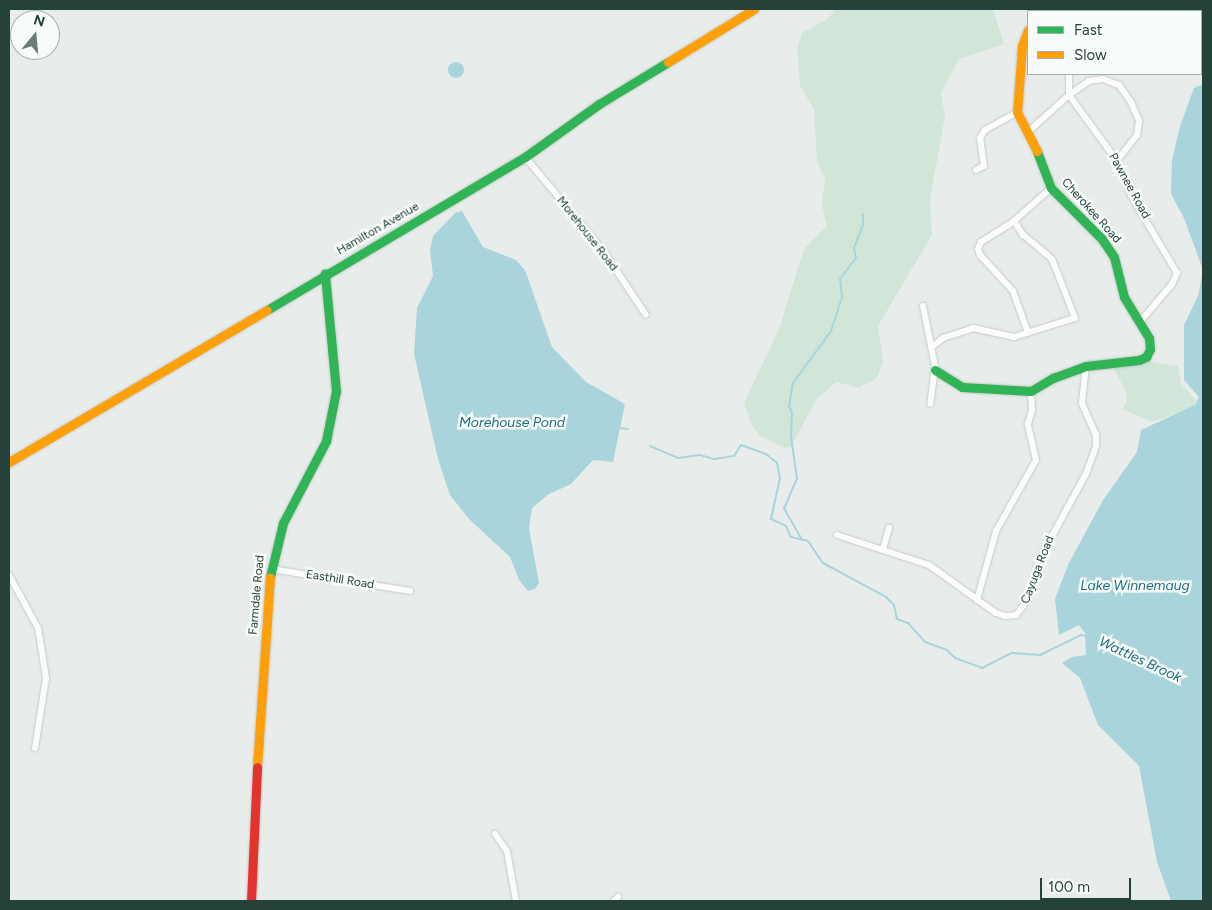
<!DOCTYPE html>
<html>
<head>
<meta charset="utf-8">
<style>
	body { margin:0 }
	#map { position:relative; width:1212px; height:910px; overflow:hidden; background:#e8edeb; font-family:Figtree,sans-serif }
	div>[style] { position:absolute }
	.green>* { inset:0; background:#d1e6d8 }
	.water>* { inset:0; background:#a9d4db }
	.round { border-radius:50% }
	.stream>* { height:2px; margin:-1px; padding:0 1px; transform-origin:1px; border-radius:1px; background:#a9d4db }
	.roads { filter:drop-shadow(0 0 1px #c5cac8) drop-shadow(0 0 1px #c5cac8) }
	.street>* { height:6px; margin:-3px; padding:0 3px; transform-origin:3px; border-radius:3px; background:#fcfcfc }
	.fast>* { height:9px; margin:-4.5px; padding:0 4.5px; transform-origin:4.5px; border-radius:4.5px; background:#30b455 }
	.slow>* { height:9px; margin:-4.5px; padding:0 4.5px; transform-origin:4.5px; border-radius:4.5px; background:#ff9f0a }
	.jam>* { height:9px; margin:-4.5px; padding:0 4.5px; transform-origin:4.5px; border-radius:4.5px; background:#e5322d }
	span { translate:-50% -50%; white-space:nowrap; text-align:center; line-height:1.15; -webkit-text-stroke:5px #f7fbf9; paint-order:stroke }
	.street-label { font-size:12px; color:#24423a }
	.water-label { font-size:14px; color:#1c6f80; font-style:italic }
	.frame { position:absolute; inset:0; border:10px solid #24423a; pointer-events:none }
	.legend { position:absolute; left:1027px; top:10px; width:175px; height:65px; box-sizing:border-box; background:#f7fbf9; border:1px solid #a3b1ad; margin:0; padding:6px 9px; list-style:none; font-size:15px; color:#24423a }
	.legend li { display:flex; align-items:center; gap:10px; height:25px }
	.legend b { width:25px; border:1px solid #a3b1ad }
	.north { position:absolute; left:10px; top:10px; width:50px; height:50px; box-sizing:border-box; background:#f7fbf9; border:1px solid #a3b1ad; border-radius:50%; rotate:17deg; font-size:14px; font-weight:700; line-height:20px; text-align:center; color:#24423a }
	.north::after { content:''; display:block; margin:auto; width:18px; height:22px; background:#697e78; clip-path:polygon(50% 0,100% 100%,50% 72%,0 100%) }
	.scale { position:absolute; left:1040px; top:878px; width:91px; height:22px; box-sizing:border-box; border:2px solid #24423a; border-top:0; padding-left:6px; font-size:15px; line-height:18px; white-space:nowrap; color:#24423a; -webkit-text-stroke:4px #f7fbf9; paint-order:stroke }
</style>
</head>
<body>
<div id="map">
	<div class="green">
		<div style="clip-path:polygon(836px 9px,993px 9px,1004px 44px,959px 59px,941px 93px,945px 117px,930px 199px,932px 235px,878px 326px,883px 361px,877px 378px,859px 388px,836px 382px,816px 400px,791px 447px,784px 448px,760px 436px,751px 424px,744px 403px,779px 329px,804px 249px,827px 226px,822px 205px,825px 178px,817px 163px,814px 109px,800px 86px,797px 50px,802px 33px,827px 19px)"></div>
		<div style="clip-path:polygon(1125px 358px,1178px 366px,1181px 383px,1196px 401px,1193px 408px,1152px 422px,1122px 409px,1127px 401px,1126px 392px,1111px 364px)"></div>
	</div>
	<div class="water">
		<div class="round" style="left:448px;top:62px;width:16px;height:16px"></div>
		<div style="clip-path:polygon(1203px 84px,1203px 901px,1171px 901px,1157px 862px,1139px 766px,1098px 725px,1080px 678px,1062px 663px,1072px 657px,1086px 655px,1085px 633px,1079px 625px,1059px 635px,1055px 599px,1068px 565px,1103px 500px,1137px 452px,1141px 430px,1195px 405px,1199px 397px,1184px 380px,1184px 325px,1198px 296px,1203px 270px,1184px 218px,1171px 194px,1172px 160px,1180px 126px,1194px 88px)"></div>
		<div style="clip-path:polygon(462px 211px,483px 247px,516px 260px,525px 270px,552px 347px,586px 382px,625px 404px,613px 462px,593px 460px,571px 484px,549px 494px,532px 508px,529px 528px,539px 583px,535px 589px,528px 591px,519px 580px,510px 557px,469px 519px,450px 495px,438px 459px,414px 354px,417px 308px,433px 276px,430px 250px,433px 236px,455px 213px)"></div>
	</div>
	<div class="stream">
		<div style="left:620px;top:428px;width:8px;rotate:7deg"></div>
		<div style="left:650px;top:446px;width:30px;rotate:23deg"></div>
		<div style="left:678px;top:458px;width:22px;rotate:-8deg"></div>
		<div style="left:700px;top:455px;width:15px;rotate:16deg"></div>
		<div style="left:714px;top:459px;width:20px;rotate:-9deg"></div>
		<div style="left:734px;top:456px;width:13px;rotate:-58deg"></div>
		<div style="left:741px;top:445px;width:27px;rotate:20deg"></div>
		<div style="left:766px;top:454px;width:14px;rotate:39deg"></div>
		<div style="left:777px;top:463px;width:15px;rotate:79deg"></div>
		<div style="left:780px;top:478px;width:42px;rotate:102.4deg"></div>
		<div style="left:771px;top:519px;width:17px;rotate:25deg"></div>
		<div style="left:786px;top:526px;width:12px;rotate:66deg"></div>
		<div style="left:791px;top:537px;width:17px;rotate:13deg"></div>
		<div style="left:808px;top:541px;width:27px;rotate:56deg"></div>
		<div style="left:823px;top:563px;width:72px;rotate:28.4deg"></div>
		<div style="left:886px;top:597px;width:11px;rotate:45deg"></div>
		<div style="left:894px;top:605px;width:14px;rotate:78deg"></div>
		<div style="left:897px;top:619px;width:12px;rotate:20deg"></div>
		<div style="left:908px;top:623px;width:25px;rotate:48deg"></div>
		<div style="left:925px;top:642px;width:23px;rotate:20deg"></div>
		<div style="left:947px;top:650px;width:11px;rotate:45deg"></div>
		<div style="left:955px;top:658px;width:29px;rotate:20deg"></div>
		<div style="left:982px;top:668px;width:34px;rotate:-27deg"></div>
		<div style="left:1012px;top:653px;width:28px;rotate:4deg"></div>
		<div style="left:1040px;top:655px;width:46px;rotate:-26deg"></div>
		<div style="left:1081px;top:635px;width:6px;rotate:9deg"></div>
		<div style="left:801px;top:538px;width:34px;rotate:-120deg"></div>
		<div style="left:784px;top:509px;width:34px;rotate:-67deg"></div>
		<div style="left:797px;top:478px;width:41px;rotate:-98.3deg"></div>
		<div style="left:791px;top:437px;width:25px;rotate:-88deg"></div>
		<div style="left:792px;top:412px;width:6px;rotate:-121deg"></div>
		<div style="left:789px;top:407px;width:24px;rotate:-81deg"></div>
		<div style="left:793px;top:383px;width:64px;rotate:-53.8deg"></div>
		<div style="left:831px;top:331px;width:36px;rotate:-72deg"></div>
		<div style="left:842px;top:297px;width:18px;rotate:-96deg"></div>
		<div style="left:840px;top:279px;width:26px;rotate:-53deg"></div>
		<div style="left:856px;top:258px;width:10px;rotate:-101deg"></div>
		<div style="left:854px;top:248px;width:25px;rotate:-69deg"></div>
		<div style="left:863px;top:225px;width:11px;rotate:-90deg"></div>
	</div>
	<div class="roads">
		<div class="street">
			<div style="left:1060px;top:9px;width:2px;rotate:63deg"></div>
			<div style="left:1036px;top:11px;width:2px;rotate:-63deg"></div>
			<div style="left:1069px;top:74px;width:21px;rotate:90deg"></div>
			<div style="left:1069px;top:95px;width:82px;rotate:54deg"></div>
			<div style="left:1117px;top:161px;width:41px;rotate:67.2deg"></div>
			<div style="left:1133px;top:199px;width:86px;rotate:59.3deg"></div>
			<div style="left:1177px;top:273px;width:12px;rotate:114deg"></div>
			<div style="left:1172px;top:284px;width:50px;rotate:130.1deg"></div>
			<div style="left:1029px;top:131px;width:54px;rotate:-42deg"></div>
			<div style="left:1069px;top:95px;width:24px;rotate:-35deg"></div>
			<div style="left:1089px;top:81px;width:14px;rotate:-8deg"></div>
			<div style="left:1103px;top:79px;width:17px;rotate:21deg"></div>
			<div style="left:1119px;top:85px;width:21px;rotate:55deg"></div>
			<div style="left:1131px;top:102px;width:21px;rotate:67deg"></div>
			<div style="left:1139px;top:121px;width:14px;rotate:98deg"></div>
			<div style="left:1137px;top:135px;width:33px;rotate:128deg"></div>
			<div style="left:525px;top:157px;width:120px;rotate:50.1deg"></div>
			<div style="left:602px;top:249px;width:79px;rotate:56.3deg"></div>
			<div style="left:976px;top:170px;width:9px;rotate:-27deg"></div>
			<div style="left:984px;top:166px;width:28px;rotate:-98deg"></div>
			<div style="left:980px;top:138px;width:9px;rotate:-58deg"></div>
			<div style="left:985px;top:130px;width:37px;rotate:-29deg"></div>
			<div style="left:923px;top:306px;width:61px;rotate:78.7deg"></div>
			<div style="left:935px;top:366px;width:38px;rotate:97deg"></div>
			<div style="left:1028px;top:333px;width:45px;rotate:-109.7deg"></div>
			<div style="left:1013px;top:291px;width:49px;rotate:-132.5deg"></div>
			<div style="left:980px;top:255px;width:6px;rotate:-108deg"></div>
			<div style="left:978px;top:249px;width:8px;rotate:-67deg"></div>
			<div style="left:981px;top:242px;width:39px;rotate:-32deg"></div>
			<div style="left:1014px;top:221px;width:50px;rotate:-41.7deg"></div>
			<div style="left:932px;top:347px;width:14px;rotate:-39deg"></div>
			<div style="left:943px;top:338px;width:32px;rotate:-18deg"></div>
			<div style="left:973px;top:328px;width:42px;rotate:12.4deg"></div>
			<div style="left:1014px;top:337px;width:64px;rotate:-17.3deg"></div>
			<div style="left:1075px;top:318px;width:63px;rotate:-111.3deg"></div>
			<div style="left:1052px;top:259px;width:38px;rotate:-140deg"></div>
			<div style="left:1023px;top:235px;width:17px;rotate:-123deg"></div>
			<div style="left:837px;top:535px;width:97px;rotate:18.1deg"></div>
			<div style="left:929px;top:565px;width:82px;rotate:35.6deg"></div>
			<div style="left:996px;top:613px;width:9px;rotate:18deg"></div>
			<div style="left:1005px;top:616px;width:11px;rotate:-5deg"></div>
			<div style="left:1016px;top:615px;width:18px;rotate:-52deg"></div>
			<div style="left:1027px;top:601px;width:45px;rotate:-73.2deg"></div>
			<div style="left:1040px;top:558px;width:96px;rotate:-61.3deg"></div>
			<div style="left:1086px;top:474px;width:30px;rotate:-70deg"></div>
			<div style="left:1096px;top:446px;width:11px;rotate:-90deg"></div>
			<div style="left:1096px;top:435px;width:35px;rotate:-114deg"></div>
			<div style="left:1082px;top:403px;width:37px;rotate:-84deg"></div>
			<div style="left:883px;top:549px;width:22px;rotate:-74deg"></div>
			<div style="left:271px;top:569px;width:141px;rotate:9deg"></div>
			<div style="left:9px;top:575px;width:60px;rotate:61.3deg"></div>
			<div style="left:38px;top:628px;width:51px;rotate:80.9deg"></div>
			<div style="left:46px;top:678px;width:71px;rotate:98.9deg"></div>
			<div style="left:977px;top:600px;width:72px;rotate:-74.6deg"></div>
			<div style="left:996px;top:531px;width:81px;rotate:-60.6deg"></div>
			<div style="left:1036px;top:460px;width:37px;rotate:-103deg"></div>
			<div style="left:1028px;top:424px;width:15px;rotate:-74deg"></div>
			<div style="left:1032px;top:410px;width:19px;rotate:-93deg"></div>
			<div style="left:495px;top:834px;width:21px;rotate:55deg"></div>
			<div style="left:507px;top:851px;width:51px;rotate:79.8deg"></div>
			<div style="left:614px;top:901px;width:6px;rotate:-45deg"></div>
		</div>
		<div class="fast">
			<div style="left:267px;top:310px;width:300px;rotate:-30.7deg"></div>
			<div style="left:525px;top:157px;width:91px;rotate:-35.6deg"></div>
			<div style="left:599px;top:104px;width:81px;rotate:-31.3deg"></div>
			<div style="left:935px;top:370px;width:32px;rotate:32deg"></div>
			<div style="left:962px;top:387px;width:69px;rotate:3.3deg"></div>
			<div style="left:1031px;top:391px;width:26px;rotate:-31deg"></div>
			<div style="left:1053px;top:378px;width:35px;rotate:-20deg"></div>
			<div style="left:1086px;top:366px;width:53px;rotate:-6.5deg"></div>
			<div style="left:1139px;top:360px;width:8px;rotate:-23deg"></div>
			<div style="left:1146px;top:357px;width:9px;rotate:-63deg"></div>
			<div style="left:1150px;top:349px;width:11px;rotate:-95deg"></div>
			<div style="left:1149px;top:338px;width:48px;rotate:-121.4deg"></div>
			<div style="left:1124px;top:297px;width:41px;rotate:-104deg"></div>
			<div style="left:1114px;top:257px;width:22px;rotate:-124deg"></div>
			<div style="left:1102px;top:239px;width:72px;rotate:-135deg"></div>
			<div style="left:1051px;top:188px;width:40px;rotate:-111deg"></div>
			<div style="left:270px;top:577px;width:56px;rotate:-76.5deg"></div>
			<div style="left:283px;top:523px;width:93px;rotate:-62.3deg"></div>
			<div style="left:326px;top:441px;width:51px;rotate:-78.7deg"></div>
			<div style="left:336px;top:391px;width:118px;rotate:-95.4deg"></div>
		</div>
		<div class="slow">
			<div style="left:1028px;top:30px;width:17px;rotate:111deg"></div>
			<div style="left:1022px;top:46px;width:66px;rotate:94.3deg"></div>
			<div style="left:1017px;top:112px;width:44px;rotate:62.9deg"></div>
			<div style="left:668px;top:62px;width:101px;rotate:-31.6deg"></div>
			<div style="left:9px;top:462px;width:299px;rotate:-30.5deg"></div>
			<div style="left:257px;top:767px;width:190px;rotate:-86.1deg"></div>
		</div>
		<div class="jam">
			<div style="left:251px;top:901px;width:134px;rotate:-87.4deg"></div>
		</div>
	</div>
	<div class="street-label">
		<span style="left:1129px;top:186px;rotate:61deg">Pawnee Road</span>
		<span style="left:1091px;top:211px;rotate:48deg">Cherokee Road</span>
		<span style="left:378px;top:229px;rotate:-30deg">Hamilton Avenue</span>
		<span style="left:587px;top:234px;rotate:52deg">Morehouse Road</span>
		<span style="left:1038px;top:570px;rotate:-69deg">Cayuga Road</span>
		<span style="left:340px;top:580px;rotate:9deg">Easthill Road</span>
		<span style="left:257px;top:595px;rotate:-85deg">Farmdale Road</span>
	</div>
	<div class="water-label">
		<span style="left:512px;top:423px">Morehouse Pond</span>
		<span style="left:1135px;top:586px">Lake Winnemaug</span>
		<span style="left:1140px;top:660px;rotate:25deg">Wattles Brook</span>
	</div>
	<div class="frame"></div>
	<ul class="legend">
	<li><b style="height:6px;background:#30b455"></b>Fast</li>
	<li><b style="height:6px;background:#ff9f0a"></b>Slow</li>
	</ul>
	<div class="north">N</div>
	<div class="scale">100 m</div>
</div>
</body>
</html>
